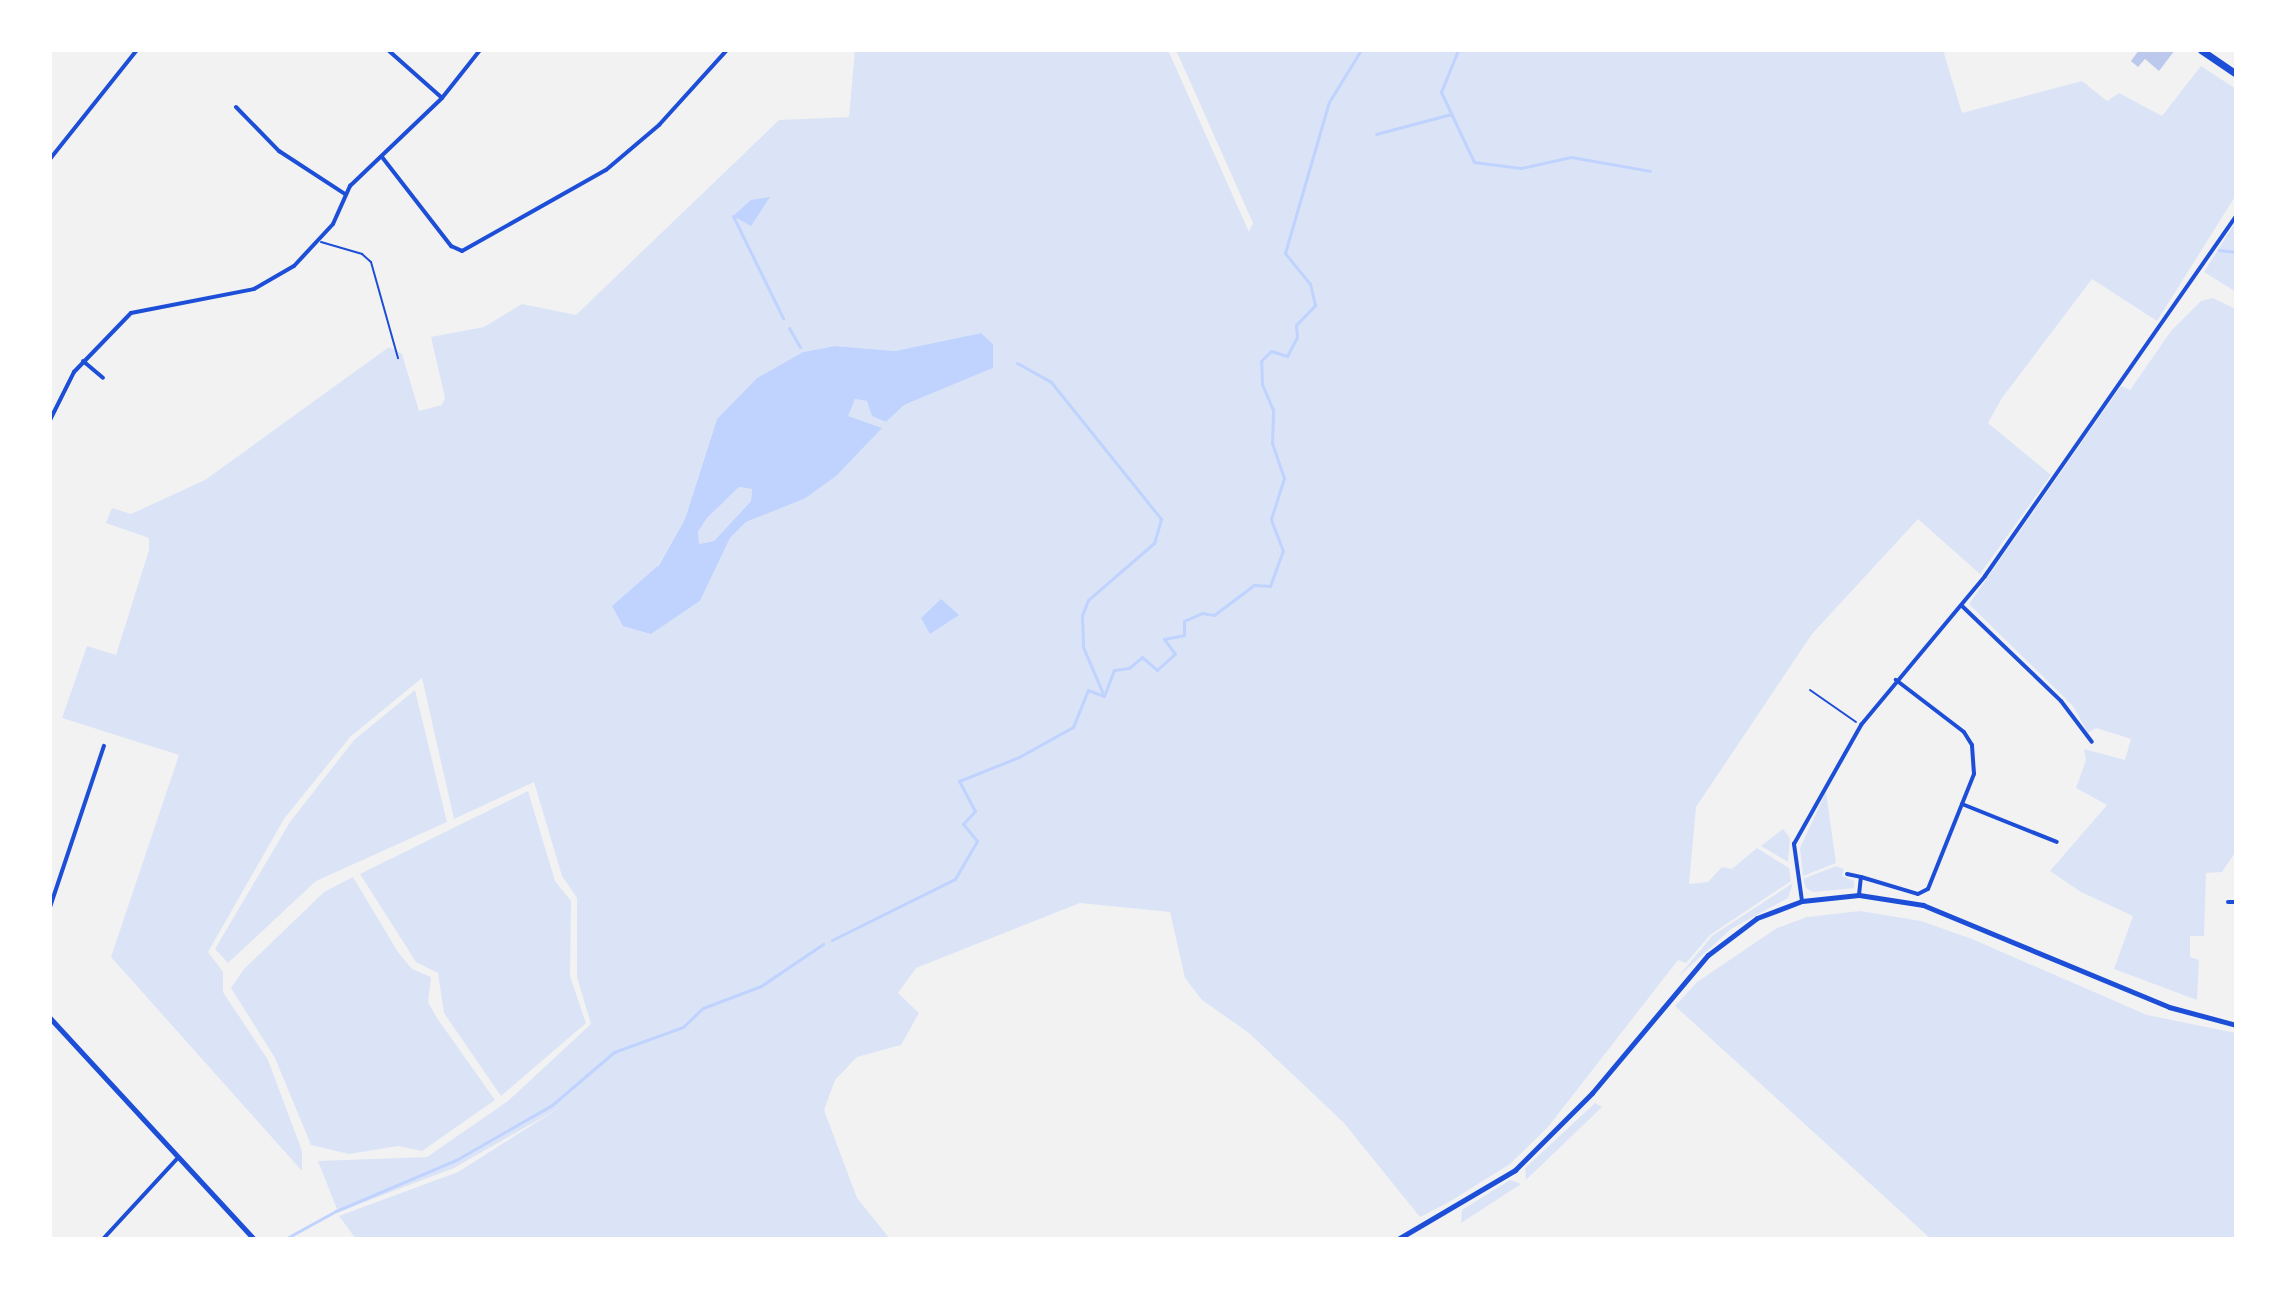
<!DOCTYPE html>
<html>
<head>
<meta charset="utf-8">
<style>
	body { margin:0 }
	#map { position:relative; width:2286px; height:1289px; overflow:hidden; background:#f2f2f2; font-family:"Noto Serif",serif }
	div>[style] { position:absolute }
	.green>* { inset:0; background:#dbe4f7 }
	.water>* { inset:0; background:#bfd3fe }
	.stream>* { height:3px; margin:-1.5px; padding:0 1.5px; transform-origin:1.5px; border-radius:1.5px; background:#bfd3fe }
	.building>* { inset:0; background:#bdc9ec }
	.path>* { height:2px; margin:-1px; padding:0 1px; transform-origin:1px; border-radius:1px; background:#1d4ed8 }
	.service>* { height:2px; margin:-1px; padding:0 1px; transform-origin:1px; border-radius:1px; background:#1d4ed8 }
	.minor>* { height:4px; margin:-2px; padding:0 2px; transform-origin:2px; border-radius:2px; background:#1d4ed8 }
	.tertiary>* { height:5px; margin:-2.5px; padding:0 2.5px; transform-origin:2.5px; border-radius:2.5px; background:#1d4ed8 }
	.primary>* { height:7px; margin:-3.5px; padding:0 3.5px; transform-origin:3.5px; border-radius:3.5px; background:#1d4ed8 }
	span { translate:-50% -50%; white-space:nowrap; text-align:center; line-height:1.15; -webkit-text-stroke:6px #fff; paint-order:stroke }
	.frame { position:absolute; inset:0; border:52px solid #fff; pointer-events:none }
</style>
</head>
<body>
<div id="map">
	<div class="green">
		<div style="clip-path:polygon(evenodd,855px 50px,1168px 50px,1249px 232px,1253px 223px,1176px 50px,1943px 50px,1962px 113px,2082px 81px,2107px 101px,2119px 93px,2162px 116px,2201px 66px,2236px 89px,2236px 195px,2157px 321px,2092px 279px,2002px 398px,1988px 423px,2051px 475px,1980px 574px,1918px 519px,1812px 634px,1696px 807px,1689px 884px,1708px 882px,1722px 867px,1732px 869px,1757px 848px,1789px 868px,1791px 881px,1710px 935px,1686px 963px,1678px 960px,1548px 1127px,1510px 1164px,1449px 1202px,1420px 1217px,1344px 1123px,1249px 1033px,1202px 1000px,1185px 978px,1170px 912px,1080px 903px,916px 968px,898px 993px,919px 1013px,901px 1045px,857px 1057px,835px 1080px,824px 1110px,857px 1198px,890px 1239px,356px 1239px,339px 1216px,458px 1172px,559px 1108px,454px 1168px,338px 1212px,318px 1161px,427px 1157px,508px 1101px,591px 1024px,577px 977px,577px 898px,562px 876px,534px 782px,454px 819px,422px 678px,350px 737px,284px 819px,208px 952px,223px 972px,223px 992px,268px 1060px,302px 1151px,302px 1171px,111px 957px,179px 755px,62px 718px,87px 646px,116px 655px,149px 550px,149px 538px,106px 523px,112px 508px,131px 514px,205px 480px,389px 347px,402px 354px,419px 411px,442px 405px,445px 398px,431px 337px,484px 327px,522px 304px,576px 315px,779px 120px,849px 117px,855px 50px,981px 333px,993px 344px,993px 368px,904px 405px,886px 422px,867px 401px,855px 399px,847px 416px,853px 422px,804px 499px,746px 522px,730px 538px,700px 601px,651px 634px,656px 569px,685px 519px,717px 419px,757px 378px,803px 352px,835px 346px,895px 351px,981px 333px)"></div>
		<div style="clip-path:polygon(2236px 221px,2236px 292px,2204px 272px)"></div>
		<div style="clip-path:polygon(2213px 298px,2236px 309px,2236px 851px,2222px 872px,2206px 873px,2204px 936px,2190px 936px,2190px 957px,2199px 960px,2197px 1000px,2114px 969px,2133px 916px,2081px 892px,2050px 871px,2107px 805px,2076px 788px,2086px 760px,2084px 749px,2125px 760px,2131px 739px,2096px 728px,2088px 733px,2073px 706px,1969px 604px,2121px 386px,2130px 390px,2171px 331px,2201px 301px)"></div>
		<div style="clip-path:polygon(739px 487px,752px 489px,751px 501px,714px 541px,699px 544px,698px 532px,707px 518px)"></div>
		<div style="clip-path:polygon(415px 690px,447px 822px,316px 881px,228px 963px,215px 949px,290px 822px,354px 740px)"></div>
		<div style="clip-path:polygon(528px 791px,555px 881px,571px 901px,570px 976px,586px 1023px,501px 1096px,444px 1013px,438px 973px,416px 962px,360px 874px)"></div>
		<div style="clip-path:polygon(1826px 792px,1836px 863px,1803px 876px,1800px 848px)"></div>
		<div style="clip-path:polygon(1783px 829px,1790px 838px,1788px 862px,1761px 846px)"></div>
		<div style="clip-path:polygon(1836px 866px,1844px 869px,1842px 876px,1854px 881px,1854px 888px,1813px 892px,1806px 888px,1803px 879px)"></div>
		<div style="clip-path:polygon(353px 877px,398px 952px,412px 969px,431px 977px,428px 1002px,437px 1018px,495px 1100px,422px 1151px,398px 1146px,349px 1154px,311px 1145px,275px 1058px,231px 988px,244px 969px,324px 892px)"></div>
		<div style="clip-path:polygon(1793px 883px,1788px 898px,1731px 929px,1677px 978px,1712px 936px)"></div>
		<div style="clip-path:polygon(1860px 911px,1921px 921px,1972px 939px,2147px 1015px,2236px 1033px,2236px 1239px,1931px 1239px,1675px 1006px,1697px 982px,1777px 928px,1807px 917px)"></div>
		<div style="clip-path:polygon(1595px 1103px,1602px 1107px,1526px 1180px,1525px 1168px)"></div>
		<div style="clip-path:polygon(1510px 1180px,1521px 1184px,1461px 1223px,1462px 1210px)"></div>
	</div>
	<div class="water">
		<div style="clip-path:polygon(770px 197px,751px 226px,733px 216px,751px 200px)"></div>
		<div style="clip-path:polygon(evenodd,981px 333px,993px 344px,993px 368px,904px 405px,886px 422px,872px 416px,867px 401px,855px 399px,848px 416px,882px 428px,836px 476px,804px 499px,746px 522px,730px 538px,700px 601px,651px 634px,623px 626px,612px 606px,659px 565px,685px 519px,717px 419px,757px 378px,803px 352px,835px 346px,895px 351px,981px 333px,739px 487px,752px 489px,751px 501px,714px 541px,699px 544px,698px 532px,707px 518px,739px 487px)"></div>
		<div style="clip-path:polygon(941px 599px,959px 615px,930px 634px,921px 618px)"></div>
	</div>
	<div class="stream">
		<div style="left:1458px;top:50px;width:45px;rotate:112deg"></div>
		<div style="left:1441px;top:92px;width:77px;rotate:64.8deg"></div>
		<div style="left:1474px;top:162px;width:47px;rotate:7.3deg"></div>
		<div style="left:1521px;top:168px;width:51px;rotate:-12.4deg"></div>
		<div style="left:1571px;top:157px;width:80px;rotate:10deg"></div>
		<div style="left:1376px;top:134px;width:78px;rotate:-14.9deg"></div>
		<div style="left:733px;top:216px;width:114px;rotate:63.9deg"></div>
		<div style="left:2219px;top:250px;width:17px;rotate:7deg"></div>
		<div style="left:789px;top:328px;width:22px;rotate:60deg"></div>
		<div style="left:1017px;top:363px;width:39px;rotate:29deg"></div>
		<div style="left:1051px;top:382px;width:176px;rotate:51.2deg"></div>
		<div style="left:1161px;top:519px;width:25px;rotate:106deg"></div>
		<div style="left:1154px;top:543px;width:87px;rotate:139.2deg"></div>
		<div style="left:1088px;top:600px;width:17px;rotate:111deg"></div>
		<div style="left:1082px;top:616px;width:31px;rotate:88deg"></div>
		<div style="left:1083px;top:647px;width:53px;rotate:66.8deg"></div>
		<div style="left:832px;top:940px;width:137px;rotate:-26.4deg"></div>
		<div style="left:955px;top:879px;width:44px;rotate:-59.9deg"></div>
		<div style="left:977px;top:841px;width:22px;rotate:-129deg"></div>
		<div style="left:963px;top:824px;width:18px;rotate:-47deg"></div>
		<div style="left:975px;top:811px;width:34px;rotate:-118deg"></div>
		<div style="left:959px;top:781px;width:65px;rotate:-21.8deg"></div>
		<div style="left:1019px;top:757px;width:62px;rotate:-29.1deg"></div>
		<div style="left:1073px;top:727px;width:40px;rotate:-68deg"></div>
		<div style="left:1088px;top:690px;width:17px;rotate:21deg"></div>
		<div style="left:1104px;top:696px;width:28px;rotate:-69deg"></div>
		<div style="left:1114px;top:670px;width:15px;rotate:-8deg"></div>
		<div style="left:1129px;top:668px;width:17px;rotate:-40deg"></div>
		<div style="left:1142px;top:657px;width:20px;rotate:41deg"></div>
		<div style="left:1157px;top:670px;width:24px;rotate:-42deg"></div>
		<div style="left:1175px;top:654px;width:19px;rotate:-126deg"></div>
		<div style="left:1164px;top:639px;width:20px;rotate:-11deg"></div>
		<div style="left:1184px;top:635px;width:14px;rotate:-90deg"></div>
		<div style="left:1184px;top:621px;width:20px;rotate:-24deg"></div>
		<div style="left:1202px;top:613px;width:12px;rotate:9deg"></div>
		<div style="left:1214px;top:615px;width:50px;rotate:-36.9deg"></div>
		<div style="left:1254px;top:585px;width:16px;rotate:4deg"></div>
		<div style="left:1270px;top:586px;width:37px;rotate:-70deg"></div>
		<div style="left:1283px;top:551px;width:34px;rotate:-111deg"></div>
		<div style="left:1271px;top:519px;width:43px;rotate:-72.4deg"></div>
		<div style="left:1284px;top:478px;width:37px;rotate:-109deg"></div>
		<div style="left:1272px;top:443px;width:33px;rotate:-88deg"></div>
		<div style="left:1273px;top:410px;width:28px;rotate:-113deg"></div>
		<div style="left:1262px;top:384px;width:23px;rotate:-92deg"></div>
		<div style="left:1261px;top:361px;width:14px;rotate:-45deg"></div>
		<div style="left:1271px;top:351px;width:17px;rotate:17deg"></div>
		<div style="left:1287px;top:356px;width:21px;rotate:-62deg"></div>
		<div style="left:1297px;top:337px;width:12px;rotate:-95deg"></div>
		<div style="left:1296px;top:325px;width:28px;rotate:-46deg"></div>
		<div style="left:1315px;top:305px;width:22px;rotate:-103deg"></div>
		<div style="left:1310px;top:284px;width:40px;rotate:-129deg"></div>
		<div style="left:1285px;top:253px;width:157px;rotate:-73.8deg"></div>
		<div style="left:1329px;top:102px;width:61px;rotate:-58.4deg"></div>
		<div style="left:285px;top:1239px;width:58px;rotate:-28.8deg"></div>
		<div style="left:336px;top:1211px;width:130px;rotate:-23deg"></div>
		<div style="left:456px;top:1160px;width:111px;rotate:-29.8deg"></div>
		<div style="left:552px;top:1105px;width:82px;rotate:-40.5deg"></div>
		<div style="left:614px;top:1052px;width:73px;rotate:-19.9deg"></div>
		<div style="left:683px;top:1027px;width:28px;rotate:-44deg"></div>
		<div style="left:703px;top:1008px;width:62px;rotate:-20.8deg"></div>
		<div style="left:761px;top:986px;width:75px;rotate:-34.1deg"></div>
	</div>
	<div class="building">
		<div style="clip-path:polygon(2139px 50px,2175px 50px,2159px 71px,2145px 59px,2138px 67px,2131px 61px)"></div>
	</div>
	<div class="path">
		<div style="left:1810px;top:690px;width:56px;rotate:34.8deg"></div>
	</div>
	<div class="service">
		<div style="left:321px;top:242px;width:43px;rotate:16.3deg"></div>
		<div style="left:362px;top:254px;width:12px;rotate:42deg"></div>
		<div style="left:371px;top:262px;width:100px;rotate:74.3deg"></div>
	</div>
	<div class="minor">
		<div style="left:388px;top:50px;width:72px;rotate:41.6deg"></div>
		<div style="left:236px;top:107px;width:62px;rotate:45.7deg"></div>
		<div style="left:279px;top:151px;width:79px;rotate:33.1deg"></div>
		<div style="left:382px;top:157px;width:113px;rotate:52.2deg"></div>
		<div style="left:451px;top:246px;width:12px;rotate:24deg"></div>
		<div style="left:462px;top:251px;width:165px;rotate:-29.4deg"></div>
		<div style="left:606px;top:170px;width:70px;rotate:-40.3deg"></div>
		<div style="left:659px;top:125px;width:101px;rotate:-47.8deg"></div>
		<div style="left:50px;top:159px;width:139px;rotate:-51.4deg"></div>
		<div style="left:83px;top:361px;width:26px;rotate:40deg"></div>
		<div style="left:50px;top:420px;width:54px;rotate:-63.4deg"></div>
		<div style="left:74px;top:372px;width:82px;rotate:-46deg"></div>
		<div style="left:131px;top:313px;width:125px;rotate:-11deg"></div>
		<div style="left:254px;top:289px;width:46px;rotate:-29.9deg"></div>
		<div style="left:294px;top:266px;width:57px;rotate:-47.1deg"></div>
		<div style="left:333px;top:224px;width:42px;rotate:-65.9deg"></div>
		<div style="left:350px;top:186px;width:127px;rotate:-43.7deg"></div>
		<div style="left:442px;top:98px;width:61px;rotate:-51.6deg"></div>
		<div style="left:1962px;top:606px;width:137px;rotate:43.8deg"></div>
		<div style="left:2061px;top:701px;width:51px;rotate:52.9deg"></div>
		<div style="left:1962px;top:804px;width:102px;rotate:21.8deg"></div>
		<div style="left:1847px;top:874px;width:14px;rotate:12deg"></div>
		<div style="left:1859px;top:895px;width:18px;rotate:-84deg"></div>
		<div style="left:1861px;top:877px;width:59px;rotate:16.6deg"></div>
		<div style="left:1918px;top:894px;width:11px;rotate:-27deg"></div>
		<div style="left:1928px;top:889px;width:124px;rotate:-68.2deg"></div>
		<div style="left:1974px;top:774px;width:29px;rotate:-94deg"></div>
		<div style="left:1972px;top:745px;width:15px;rotate:-122deg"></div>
		<div style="left:1964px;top:732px;width:86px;rotate:-142.6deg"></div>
		<div style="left:1802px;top:901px;width:58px;rotate:-98deg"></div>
		<div style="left:1794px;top:844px;width:137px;rotate:-60.6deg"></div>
		<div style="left:1861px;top:725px;width:194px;rotate:-50.2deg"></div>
		<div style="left:1985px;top:576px;width:439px;rotate:-55.1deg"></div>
		<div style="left:2228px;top:902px;width:8px"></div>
		<div style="left:50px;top:907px;width:170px;rotate:-71.5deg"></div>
		<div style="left:103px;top:1239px;width:108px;rotate:-47.3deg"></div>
	</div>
	<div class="tertiary">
		<div style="left:50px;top:1018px;width:301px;rotate:47.3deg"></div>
		<div style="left:1398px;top:1239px;width:136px;rotate:-30.5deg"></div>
		<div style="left:1515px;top:1170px;width:109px;rotate:-45deg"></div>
		<div style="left:1592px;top:1093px;width:180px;rotate:-50deg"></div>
		<div style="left:1708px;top:955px;width:61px;rotate:-37.1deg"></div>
		<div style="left:1757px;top:918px;width:48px;rotate:-20.7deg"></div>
		<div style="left:1802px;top:901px;width:57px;rotate:-6deg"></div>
		<div style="left:1859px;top:895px;width:65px;rotate:8.9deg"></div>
		<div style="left:1923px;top:905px;width:266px;rotate:22.5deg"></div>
		<div style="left:2169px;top:1007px;width:69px;rotate:15deg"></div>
	</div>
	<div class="primary">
		<div style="left:2201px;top:50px;width:42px;rotate:34.4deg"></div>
	</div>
	<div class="frame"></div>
</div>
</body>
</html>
